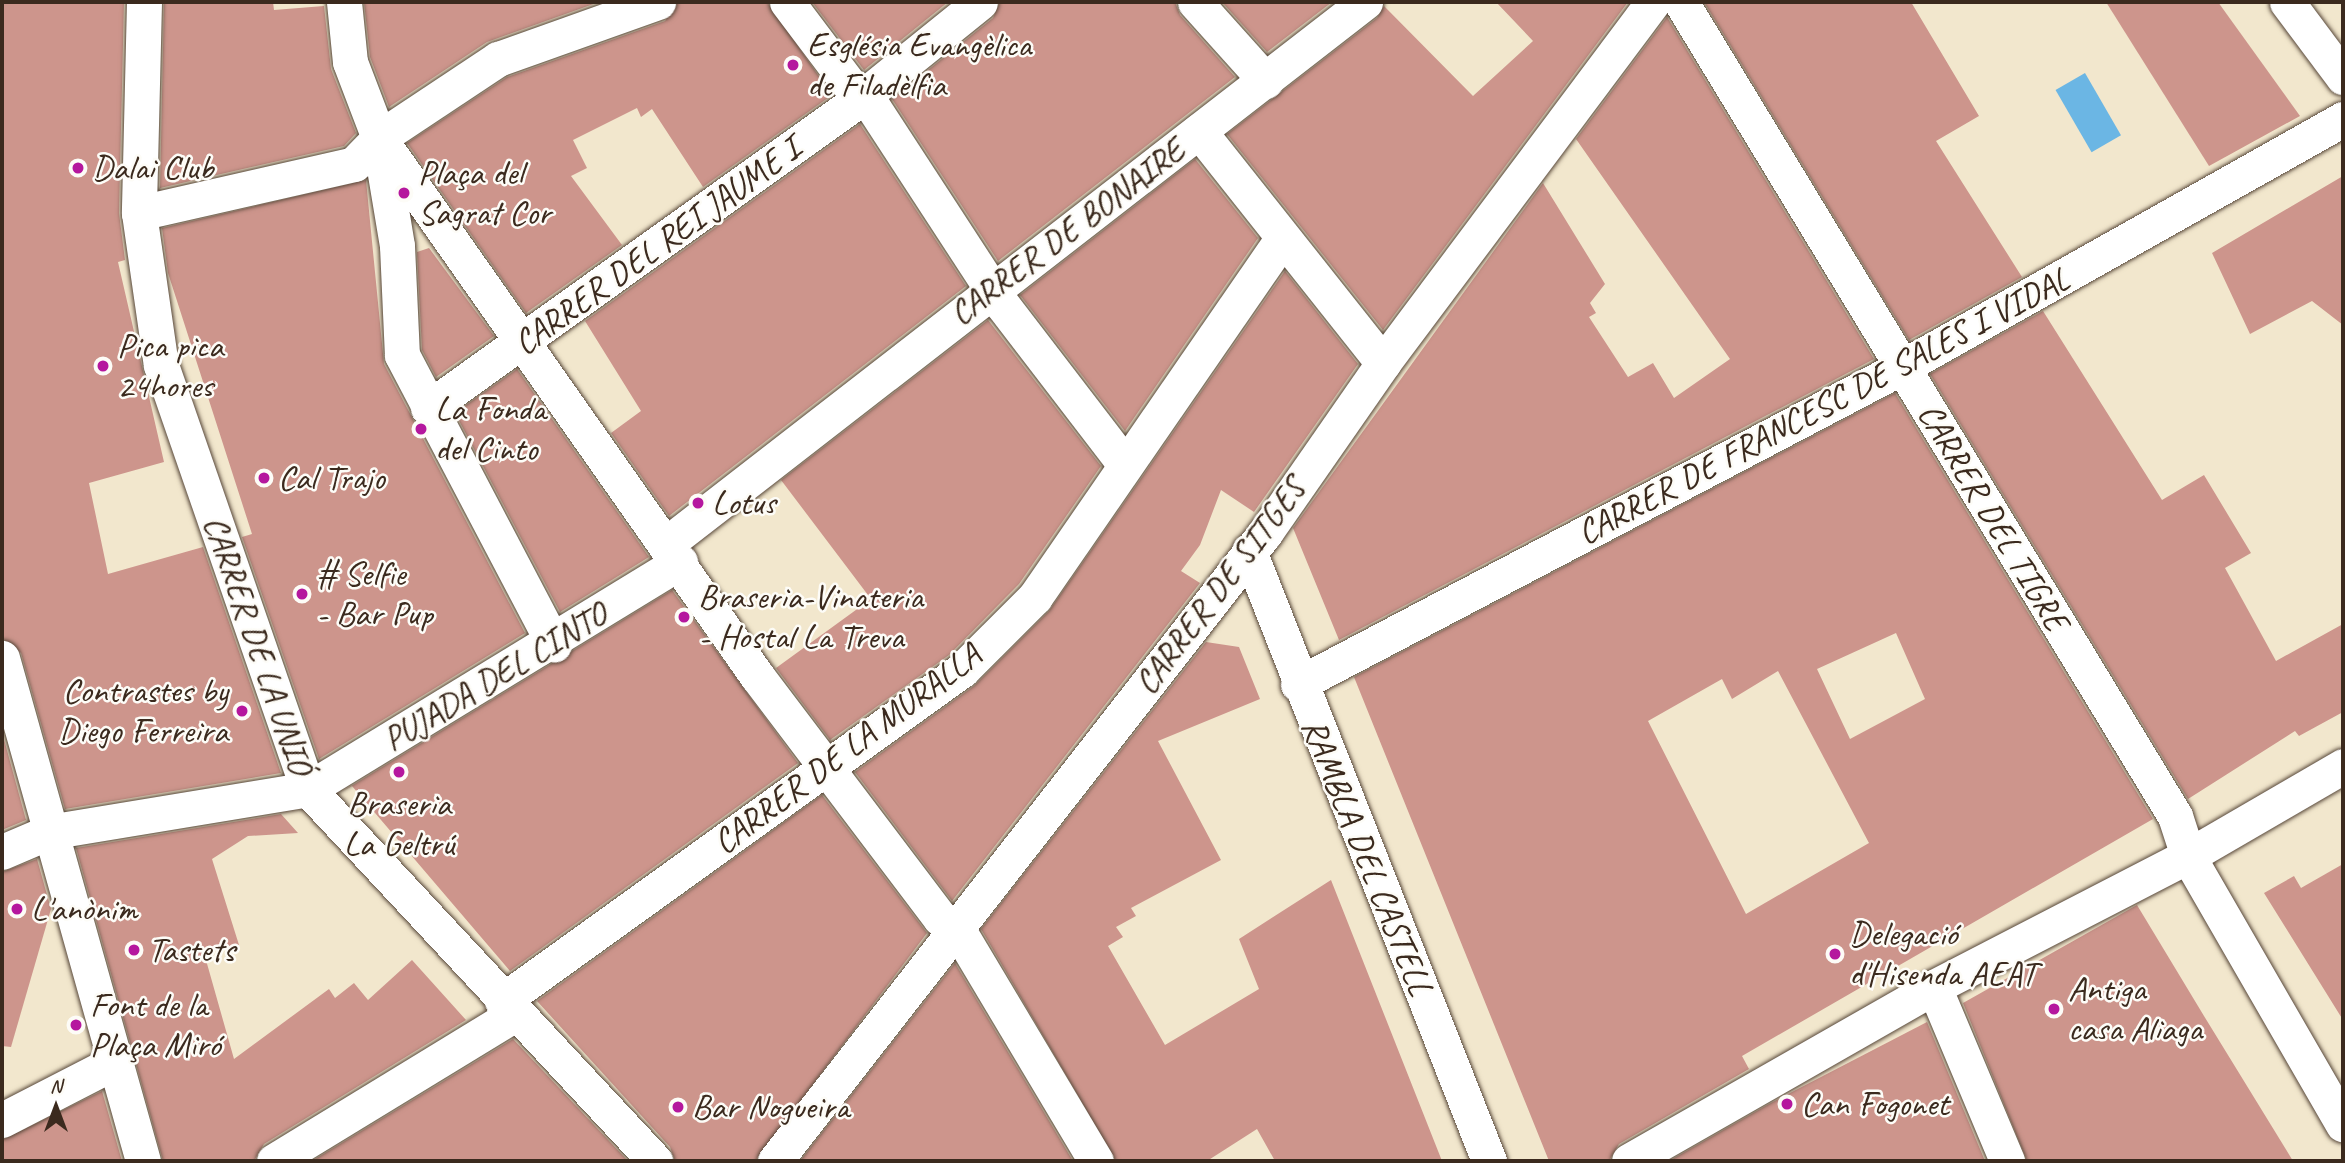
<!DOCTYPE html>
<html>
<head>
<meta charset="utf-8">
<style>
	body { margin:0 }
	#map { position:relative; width:2345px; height:1163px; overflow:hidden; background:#f2e7cd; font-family:Caveat,sans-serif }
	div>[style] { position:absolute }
	.water>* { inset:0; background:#6bb6e4; transform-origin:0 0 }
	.building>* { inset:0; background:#cd958c }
	.roads { filter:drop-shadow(0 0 2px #564638) drop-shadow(0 0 2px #564638) }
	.street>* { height:35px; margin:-17.5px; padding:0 17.5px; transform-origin:17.5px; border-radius:17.5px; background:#fff }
	.dots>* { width:19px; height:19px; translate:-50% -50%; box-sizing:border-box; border:4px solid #fdfcf7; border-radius:50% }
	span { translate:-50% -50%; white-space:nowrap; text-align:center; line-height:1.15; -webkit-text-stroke:5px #fdfcf7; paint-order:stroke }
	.poi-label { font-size:35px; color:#3b2a1e }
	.left { translate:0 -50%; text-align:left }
	.right { translate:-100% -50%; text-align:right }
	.street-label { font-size:35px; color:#3b2a1e }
	.frame { position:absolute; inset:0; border:4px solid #3b2a1e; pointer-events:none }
	.north { position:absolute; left:21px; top:1072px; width:70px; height:70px; -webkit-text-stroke:5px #fdfcf7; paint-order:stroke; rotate:0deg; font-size:19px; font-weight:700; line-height:28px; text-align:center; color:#3b2a1e }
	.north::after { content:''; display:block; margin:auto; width:24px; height:32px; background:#3b2a1e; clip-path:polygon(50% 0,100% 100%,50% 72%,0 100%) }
</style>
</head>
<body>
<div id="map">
	<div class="water">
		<div style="left:2085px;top:73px;width:72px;height:34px;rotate:60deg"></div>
	</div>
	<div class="building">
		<div style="clip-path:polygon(2px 2px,124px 2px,119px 213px,125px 260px,118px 262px,164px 462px,89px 483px,108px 574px,203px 547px,281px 773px,65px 809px,21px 653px,2px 638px)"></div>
		<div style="clip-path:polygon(164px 2px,273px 2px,274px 10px,324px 6px,331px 69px,356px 133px,344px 146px,160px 188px)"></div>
		<div style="clip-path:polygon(364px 2px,599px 2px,487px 42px,389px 107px,370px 57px)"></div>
		<div style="clip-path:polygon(678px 2px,767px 2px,832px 95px,703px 187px,652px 109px,641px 117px,637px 108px,573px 140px,587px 168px,571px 176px,622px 245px,526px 313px,407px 143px,507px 77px,665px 21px)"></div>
		<div style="clip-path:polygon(812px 2px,948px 2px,864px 70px)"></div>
		<div style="clip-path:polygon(1000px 2px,1175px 2px,1180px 15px,1235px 77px,998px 261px,892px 99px,993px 18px)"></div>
		<div style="clip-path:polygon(1222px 2px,1332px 2px,1267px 52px)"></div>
		<div style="clip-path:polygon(1496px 2px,1628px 2px,1383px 330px,1227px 134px,1377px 18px,1384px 6px,1473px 96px,1533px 41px)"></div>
		<div style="clip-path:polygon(1704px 2px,1911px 2px,1979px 116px,1936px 141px,2022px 277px,1909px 340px)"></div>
		<div style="clip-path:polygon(2106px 2px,2218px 2px,2300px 116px,2209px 166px)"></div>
		<div style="clip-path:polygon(1667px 17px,1874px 359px,1339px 640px,1293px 528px,1543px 183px,1605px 284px,1590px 303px,1596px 313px,1589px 317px,1628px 377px,1653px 363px,1674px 398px,1730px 359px,1576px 139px)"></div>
		<div style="clip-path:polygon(860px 124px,966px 286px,669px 516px,611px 433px,641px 411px,585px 321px)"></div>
		<div style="clip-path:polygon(1195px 159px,1258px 238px,1125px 431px,1020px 295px)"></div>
		<div style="clip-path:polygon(2343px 176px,2343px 325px,2312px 301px,2250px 334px,2212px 253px)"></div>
		<div style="clip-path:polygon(366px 180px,384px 364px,525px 633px,319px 759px,242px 537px,252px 534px,168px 273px,162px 228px)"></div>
		<div style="clip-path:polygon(429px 248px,494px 336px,436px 377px,422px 350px,417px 252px)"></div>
		<div style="clip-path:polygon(1285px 271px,1358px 364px,1254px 512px,1221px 490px,1200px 545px,1181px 571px,1200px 583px,952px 901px,855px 772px,974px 686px,1049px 611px)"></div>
		<div style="clip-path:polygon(2043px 311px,2162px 500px,2204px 475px,2251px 553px,2225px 568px,2276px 661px,2343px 624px,2343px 712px,2299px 736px,2295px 731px,2188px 799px,1930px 374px)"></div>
		<div style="clip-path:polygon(988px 320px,1101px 466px,1019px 584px,949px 655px,830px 740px,776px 668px,871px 599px,781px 480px)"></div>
		<div style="clip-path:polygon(517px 369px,649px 557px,560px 612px,455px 413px)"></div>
		<div style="clip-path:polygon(evenodd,1895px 393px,2153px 819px,1742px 1056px,1749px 1069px,1619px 1144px,1609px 1161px,1549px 1161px,1354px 677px,1895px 393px,1896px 633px,1925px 699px,1850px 739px,1817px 669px,1896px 633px,1895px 393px,1778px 671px,1869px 843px,1746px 914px,1648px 721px,1722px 679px,1732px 699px,1778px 671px)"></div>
		<div style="clip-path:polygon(672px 590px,798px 763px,510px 971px,352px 786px,343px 791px)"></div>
		<div style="clip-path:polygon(1206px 642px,1239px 647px,1260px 699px,1158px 741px,1221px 860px,1131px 908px,1136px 916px,1116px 927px,1123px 937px,1108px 946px,1165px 1045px,1259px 989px,1239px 939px,1331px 880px,1442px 1161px,1275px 1161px,1257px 1129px,1207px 1161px,1116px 1161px,981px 929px)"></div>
		<div style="clip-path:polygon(2px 732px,26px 820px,2px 830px)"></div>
		<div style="clip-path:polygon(822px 795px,927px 933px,755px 1161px,675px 1161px,670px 1147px,537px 1001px)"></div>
		<div style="clip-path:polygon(281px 814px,298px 833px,248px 836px,212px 859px,239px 945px,204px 953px,234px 1059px,329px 989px,335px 998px,354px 983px,368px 1000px,412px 960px,466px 1020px,264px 1144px,254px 1161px,163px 1161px,76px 848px)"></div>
		<div style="clip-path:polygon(37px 859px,51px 909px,11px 1047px,2px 1046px,2px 872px)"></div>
		<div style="clip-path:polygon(2343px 864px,2343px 1020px,2264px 893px,2294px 876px,2301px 888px)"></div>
		<div style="clip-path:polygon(2137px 905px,2204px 1016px,2293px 1161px,2027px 1161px,1963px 1003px)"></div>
		<div style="clip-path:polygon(955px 963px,1073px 1161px,800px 1161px)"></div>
		<div style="clip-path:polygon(1927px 1022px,1985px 1161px,1669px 1161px,1769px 1104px)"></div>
		<div style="clip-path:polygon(513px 1039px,628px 1161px,312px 1161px)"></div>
		<div style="clip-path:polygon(102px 1091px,122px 1161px,2px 1161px,2px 1140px)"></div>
	</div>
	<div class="roads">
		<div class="street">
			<div style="left:144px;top:2px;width:211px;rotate:91.4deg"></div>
			<div style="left:139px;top:213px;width:154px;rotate:81.8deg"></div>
			<div style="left:161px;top:365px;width:449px;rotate:70.9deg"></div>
			<div style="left:308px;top:789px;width:509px;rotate:46.99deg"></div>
			<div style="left:344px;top:2px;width:60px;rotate:84.3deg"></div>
			<div style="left:350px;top:62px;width:81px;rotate:69.1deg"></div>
			<div style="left:379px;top:138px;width:109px;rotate:80.5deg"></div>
			<div style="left:397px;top:246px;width:109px;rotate:87.4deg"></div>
			<div style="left:402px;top:355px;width:327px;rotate:62.3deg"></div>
			<div style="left:787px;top:2px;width:121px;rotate:53deg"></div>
			<div style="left:860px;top:99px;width:15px;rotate:32deg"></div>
			<div style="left:873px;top:107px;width:234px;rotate:56.9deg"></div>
			<div style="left:1001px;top:303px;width:200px;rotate:52.5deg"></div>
			<div style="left:1195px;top:2px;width:106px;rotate:48.1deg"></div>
			<div style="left:1681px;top:2px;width:952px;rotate:58.75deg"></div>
			<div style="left:2175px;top:816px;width:42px;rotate:72deg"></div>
			<div style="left:2188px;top:856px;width:310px;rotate:60deg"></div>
			<div style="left:2287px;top:2px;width:94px;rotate:53.3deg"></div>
			<div style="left:1199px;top:131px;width:296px;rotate:51.6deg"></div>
			<div style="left:379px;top:138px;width:658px;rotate:54.91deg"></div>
			<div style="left:757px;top:676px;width:303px;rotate:52.9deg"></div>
			<div style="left:940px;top:918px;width:20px;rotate:30deg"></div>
			<div style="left:957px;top:928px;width:271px;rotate:59.2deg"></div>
			<div style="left:139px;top:213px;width:221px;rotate:-12.8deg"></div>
			<div style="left:354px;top:164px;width:36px;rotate:-46deg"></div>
			<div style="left:379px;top:138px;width:143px;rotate:-33.6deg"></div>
			<div style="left:498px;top:59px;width:170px;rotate:-19.6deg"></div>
			<div style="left:428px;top:408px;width:531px;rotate:-35.58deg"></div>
			<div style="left:860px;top:99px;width:154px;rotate:-38.9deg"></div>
			<div style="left:665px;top:545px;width:886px;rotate:-37.8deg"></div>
			<div style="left:1249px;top:551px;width:656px;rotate:68.52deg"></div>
			<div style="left:2px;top:658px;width:522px;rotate:74.34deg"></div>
			<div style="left:1298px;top:684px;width:682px;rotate:-27.69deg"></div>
			<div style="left:1902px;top:367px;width:506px;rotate:-29.35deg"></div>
			<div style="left:2px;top:852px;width:51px;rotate:-23.1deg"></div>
			<div style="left:49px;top:832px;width:263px;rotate:-9.4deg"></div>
			<div style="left:308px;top:789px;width:436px;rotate:-31.4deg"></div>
			<div style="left:1934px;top:987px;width:189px;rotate:67.2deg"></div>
			<div style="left:502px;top:1001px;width:567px;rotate:-35.74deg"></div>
			<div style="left:962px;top:670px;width:103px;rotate:-45deg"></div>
			<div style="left:1035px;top:597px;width:436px;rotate:-55.4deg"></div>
			<div style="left:2px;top:1120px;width:129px;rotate:-27.2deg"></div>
			<div style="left:274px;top:1161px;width:282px;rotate:-31.4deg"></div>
			<div style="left:775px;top:1161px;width:797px;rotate:-52.04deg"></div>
			<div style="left:1265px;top:533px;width:207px;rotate:-55.2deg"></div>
			<div style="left:1383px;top:363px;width:451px;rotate:-53.2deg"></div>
			<div style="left:1629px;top:1161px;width:351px;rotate:-29.7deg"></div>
			<div style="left:1934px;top:987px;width:286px;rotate:-27.3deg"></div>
			<div style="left:2188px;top:856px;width:179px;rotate:-30.1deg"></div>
		</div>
	</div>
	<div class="dots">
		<div style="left:793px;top:65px;background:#b5179e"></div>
		<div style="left:78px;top:168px;background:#b5179e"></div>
		<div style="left:404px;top:193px;background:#b5179e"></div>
		<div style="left:103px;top:366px;background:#b5179e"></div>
		<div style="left:421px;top:429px;background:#b5179e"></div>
		<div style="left:264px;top:478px;background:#b5179e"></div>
		<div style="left:698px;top:503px;background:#b5179e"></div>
		<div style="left:302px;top:594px;background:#b5179e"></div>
		<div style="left:684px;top:617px;background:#b5179e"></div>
		<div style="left:242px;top:711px;background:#b5179e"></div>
		<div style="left:399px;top:772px;background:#b5179e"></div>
		<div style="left:17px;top:909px;background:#b5179e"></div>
		<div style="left:134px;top:950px;background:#b5179e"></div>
		<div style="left:1835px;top:954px;background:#b5179e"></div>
		<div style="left:2054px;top:1009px;background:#b5179e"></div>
		<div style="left:76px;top:1025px;background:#b5179e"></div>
		<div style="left:1787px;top:1104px;background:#b5179e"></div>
		<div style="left:678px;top:1107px;background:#b5179e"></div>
	</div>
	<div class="poi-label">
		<span class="left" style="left:807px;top:65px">Església Evangèlica<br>de Filadèlfia</span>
		<span class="left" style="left:92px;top:168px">Dalai Club</span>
		<span class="left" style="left:418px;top:193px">Plaça del<br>Sagrat Cor</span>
		<span class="left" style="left:117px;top:366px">Pica pica<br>24hores</span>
		<span class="left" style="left:435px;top:429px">La Fonda<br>del Cinto</span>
		<span class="left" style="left:278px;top:478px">Cal Trajo</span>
		<span class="left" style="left:712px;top:503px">Lotus</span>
		<span class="left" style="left:316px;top:594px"># Selfie<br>- Bar Pup</span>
		<span class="left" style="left:698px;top:617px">Braseria-Vinateria<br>- Hostal La Treva</span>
		<span class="right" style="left:228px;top:711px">Contrastes by<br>Diego Ferreira</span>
		<span style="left:399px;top:824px">Braseria<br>La Geltrú</span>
		<span class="left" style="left:31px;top:909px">L'anònim</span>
		<span class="left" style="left:1849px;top:954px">Delegació<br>d'Hisenda AEAT</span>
		<span class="left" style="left:148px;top:950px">Tastets</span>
		<span class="left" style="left:2068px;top:1009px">Antiga<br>casa Aliaga</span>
		<span class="left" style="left:90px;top:1025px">Font de la<br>Plaça Miró</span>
		<span class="left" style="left:1801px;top:1104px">Can Fogonet</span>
		<span class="left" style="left:692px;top:1107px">Bar Nogueira</span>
	</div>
	<div class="street-label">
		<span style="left:1067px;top:232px;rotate:-37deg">CARRER DE BONAIRE</span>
		<span style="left:657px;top:246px;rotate:-36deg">CARRER DEL REI JAUME I</span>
		<span style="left:1823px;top:406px;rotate:-28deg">CARRER DE FRANCESC DE SALES I VIDAL</span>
		<span style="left:1993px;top:517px;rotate:59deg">CARRER DEL TIGRE</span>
		<span style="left:1220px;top:586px;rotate:-53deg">CARRER DE SITGES</span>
		<span style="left:258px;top:645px;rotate:71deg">CARRER DE LA UNIÓ</span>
		<span style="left:495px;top:677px;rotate:-31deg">PUJADA DEL CINTO</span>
		<span style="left:847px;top:749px;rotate:-37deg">CARRER DE LA MURALLA</span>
		<span style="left:1367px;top:857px;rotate:68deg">RAMBLA DEL CASTELL</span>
	</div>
	<div class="frame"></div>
	<div class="north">N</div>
</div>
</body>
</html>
